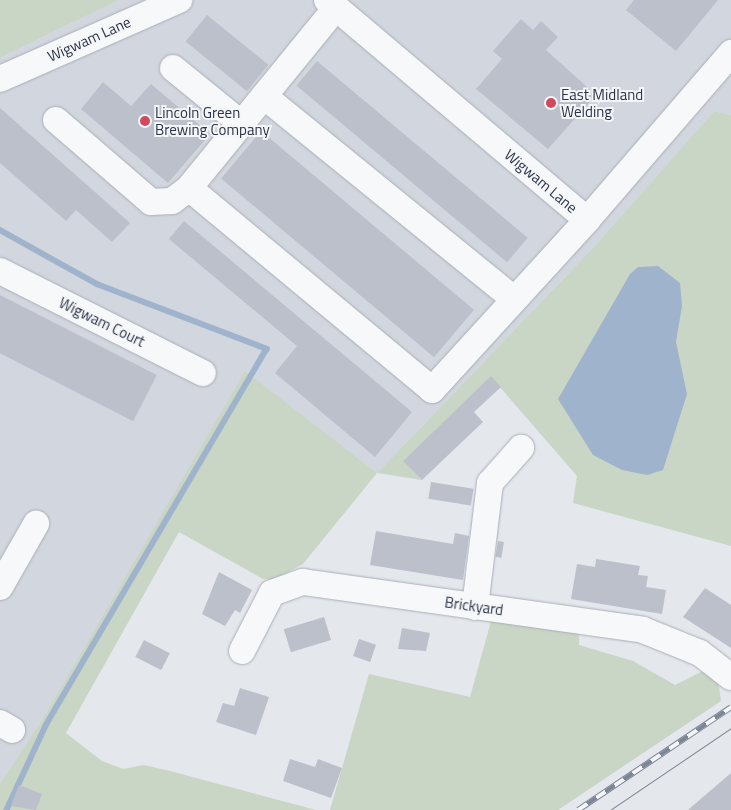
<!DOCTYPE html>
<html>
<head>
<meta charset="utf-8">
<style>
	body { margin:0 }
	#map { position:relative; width:731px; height:810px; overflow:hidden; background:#e4e7ec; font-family:"Titillium Web",sans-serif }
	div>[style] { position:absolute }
	.built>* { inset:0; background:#d2d6de }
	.green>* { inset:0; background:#c9d6c5 }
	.water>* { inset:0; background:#9fb4cc }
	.stream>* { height:5.5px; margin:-2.75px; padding:0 2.75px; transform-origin:2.75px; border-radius:2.75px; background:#9fb4cc }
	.building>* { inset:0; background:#bbc0ca; transform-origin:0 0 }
	.roads { filter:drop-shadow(0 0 1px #a9aeb7) drop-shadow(0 0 1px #a9aeb7) }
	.minor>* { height:26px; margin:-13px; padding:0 13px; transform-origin:13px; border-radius:13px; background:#f7f8fa }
	.tram>* { height:1px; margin:-0.5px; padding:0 0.5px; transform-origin:0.5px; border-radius:0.5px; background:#7d8696 }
	.rail>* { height:5.5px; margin-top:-2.75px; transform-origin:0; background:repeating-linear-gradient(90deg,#f4f6f9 0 11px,#7d8696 0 22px); box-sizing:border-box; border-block:1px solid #7d8696 }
	.dots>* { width:14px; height:14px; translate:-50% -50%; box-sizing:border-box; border:2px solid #f4f6f9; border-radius:50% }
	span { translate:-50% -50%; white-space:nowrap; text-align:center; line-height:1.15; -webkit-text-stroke:4px #f4f6f9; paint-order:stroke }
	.street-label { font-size:15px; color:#2b3445 }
	.poi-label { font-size:15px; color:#2b3445 }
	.left { translate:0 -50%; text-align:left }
</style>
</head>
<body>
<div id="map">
	<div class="built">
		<div style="clip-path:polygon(119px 0,731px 0,731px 115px,714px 111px,590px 251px,377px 473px,245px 372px,42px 720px,0 783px,0 58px)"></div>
	</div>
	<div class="green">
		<div style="clip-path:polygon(0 0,119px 0,0 58px)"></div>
		<div style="clip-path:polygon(714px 111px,731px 115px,731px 546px,573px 503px,577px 476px,491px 377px,404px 460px,422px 480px,377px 473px,303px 564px,275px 579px,263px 579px,179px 532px,66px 733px,102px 761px,123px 769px,144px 765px,170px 771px,316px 810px,0 810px,0 783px,42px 720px,245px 371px,377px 473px,590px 251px)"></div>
		<div style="clip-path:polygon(493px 614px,579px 627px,579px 645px,633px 661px,675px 685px,703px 671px,718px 679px,721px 701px,558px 810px,330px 810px,369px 674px,470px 697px)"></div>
	</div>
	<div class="water">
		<div style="clip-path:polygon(658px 266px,680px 283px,682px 306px,676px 342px,687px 394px,663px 470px,647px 475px,622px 470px,593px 455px,558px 399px,630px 274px,638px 267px)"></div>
	</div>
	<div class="stream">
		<div style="left:0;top:230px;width:111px;rotate:29.1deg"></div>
		<div style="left:97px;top:284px;width:182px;rotate:20.9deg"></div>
		<div style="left:267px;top:349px;width:437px;rotate:120.4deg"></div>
		<div style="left:46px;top:726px;width:93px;rotate:114.9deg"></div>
	</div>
	<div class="building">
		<div style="clip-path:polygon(634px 0,718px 0,676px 51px,626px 10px)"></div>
		<div style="left:207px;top:15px;width:79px;height:34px;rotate:39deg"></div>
		<div style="clip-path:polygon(521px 19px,533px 30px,541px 21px,558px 37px,546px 50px,596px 95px,548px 149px,476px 89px,502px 59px,493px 51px)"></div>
		<div style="left:317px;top:61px;width:275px;height:32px;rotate:40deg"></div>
		<div style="clip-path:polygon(103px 82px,131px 106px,151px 84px,210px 134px,168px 183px,81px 109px)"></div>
		<div style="clip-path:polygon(0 108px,130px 223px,112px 242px,76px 210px,66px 221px,0 163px)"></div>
		<div style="left:261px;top:131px;width:278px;height:62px;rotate:40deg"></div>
		<div style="clip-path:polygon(184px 221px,412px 412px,375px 457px,275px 373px,297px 346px,169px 239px)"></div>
		<div style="left:0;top:295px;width:176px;height:52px;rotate:27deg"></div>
		<div style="clip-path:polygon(491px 376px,501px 387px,474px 412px,483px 422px,422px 480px,403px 461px)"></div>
		<div style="left:431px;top:482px;width:43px;height:17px;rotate:9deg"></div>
		<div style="clip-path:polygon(376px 531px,453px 544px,455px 533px,469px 536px,463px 580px,370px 565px)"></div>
		<div style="left:498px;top:541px;width:6px;height:16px;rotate:9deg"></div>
		<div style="clip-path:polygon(596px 559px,640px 566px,638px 575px,648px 576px,646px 587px,666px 590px,662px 614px,571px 599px,577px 564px,595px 567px)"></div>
		<div style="clip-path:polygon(219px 572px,252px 590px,240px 613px,235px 610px,225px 626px,202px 614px)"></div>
		<div style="clip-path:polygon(705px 588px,731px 605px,731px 648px,683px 617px)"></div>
		<div style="left:324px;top:617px;width:24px;height:42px;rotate:73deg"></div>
		<div style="clip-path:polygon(402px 628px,430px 633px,426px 651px,398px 649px)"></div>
		<div style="left:359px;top:639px;width:18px;height:18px;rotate:19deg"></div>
		<div style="left:144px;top:640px;width:29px;height:19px;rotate:27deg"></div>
		<div style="clip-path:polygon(240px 688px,269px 697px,256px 735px,216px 722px,223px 703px,234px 706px)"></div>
		<div style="clip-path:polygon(290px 759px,315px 767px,318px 759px,342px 768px,331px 798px,283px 781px)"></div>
		<div style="clip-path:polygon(731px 773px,731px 810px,688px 810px,703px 797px)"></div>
		<div style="clip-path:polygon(19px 785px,42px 794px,36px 810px,11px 806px)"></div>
	</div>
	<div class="roads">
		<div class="minor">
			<div style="left:327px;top:0;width:341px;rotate:40.2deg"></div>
			<div style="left:587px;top:220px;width:221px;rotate:-49.2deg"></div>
			<div style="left:173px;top:68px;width:89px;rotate:39.1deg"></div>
			<div style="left:0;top:79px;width:196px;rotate:-23.8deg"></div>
			<div style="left:264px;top:96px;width:322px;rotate:39.1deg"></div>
			<div style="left:56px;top:120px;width:125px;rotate:40.8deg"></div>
			<div style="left:151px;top:202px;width:21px;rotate:-3deg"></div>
			<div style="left:172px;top:201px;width:21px;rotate:-37deg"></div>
			<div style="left:189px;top:188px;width:232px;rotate:-50.8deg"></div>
			<div style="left:189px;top:188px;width:316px;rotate:39.7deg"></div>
			<div style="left:432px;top:390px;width:230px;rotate:-47.6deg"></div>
			<div style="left:0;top:271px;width:227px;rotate:26.7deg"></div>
			<div style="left:0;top:587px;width:73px;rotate:-60.3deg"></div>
			<div style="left:475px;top:607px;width:125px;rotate:-83.1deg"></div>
			<div style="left:490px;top:483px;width:47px;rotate:-48.5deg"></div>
			<div style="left:242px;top:651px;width:65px;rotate:-62.7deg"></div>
			<div style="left:272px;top:593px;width:33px;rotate:-20deg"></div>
			<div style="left:303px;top:582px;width:343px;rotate:8deg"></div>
			<div style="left:643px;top:630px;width:61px;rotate:22deg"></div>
			<div style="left:700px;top:653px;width:39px;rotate:38deg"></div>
			<div style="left:0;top:723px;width:14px;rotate:30deg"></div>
		</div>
	</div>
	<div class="tram">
		<div style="left:610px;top:810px;width:146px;rotate:-34.1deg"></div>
	</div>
	<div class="rail">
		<div style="left:578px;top:810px;width:184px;rotate:-33.9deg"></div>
	</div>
	<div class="dots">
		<div style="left:551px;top:103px;background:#d1495b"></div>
		<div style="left:145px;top:121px;background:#d1495b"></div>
	</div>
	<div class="street-label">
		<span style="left:89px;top:39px;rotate:-24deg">Wigwam Lane</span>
		<span style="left:541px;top:181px;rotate:40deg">Wigwam Lane</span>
		<span style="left:102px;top:322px;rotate:26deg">Wigwam Court</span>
		<span style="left:474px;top:606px;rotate:8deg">Brickyard</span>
	</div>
	<div class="poi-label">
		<span class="left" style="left:561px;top:103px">East Midland<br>Welding</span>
		<span class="left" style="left:155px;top:121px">Lincoln Green<br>Brewing Company</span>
	</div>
</div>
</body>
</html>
